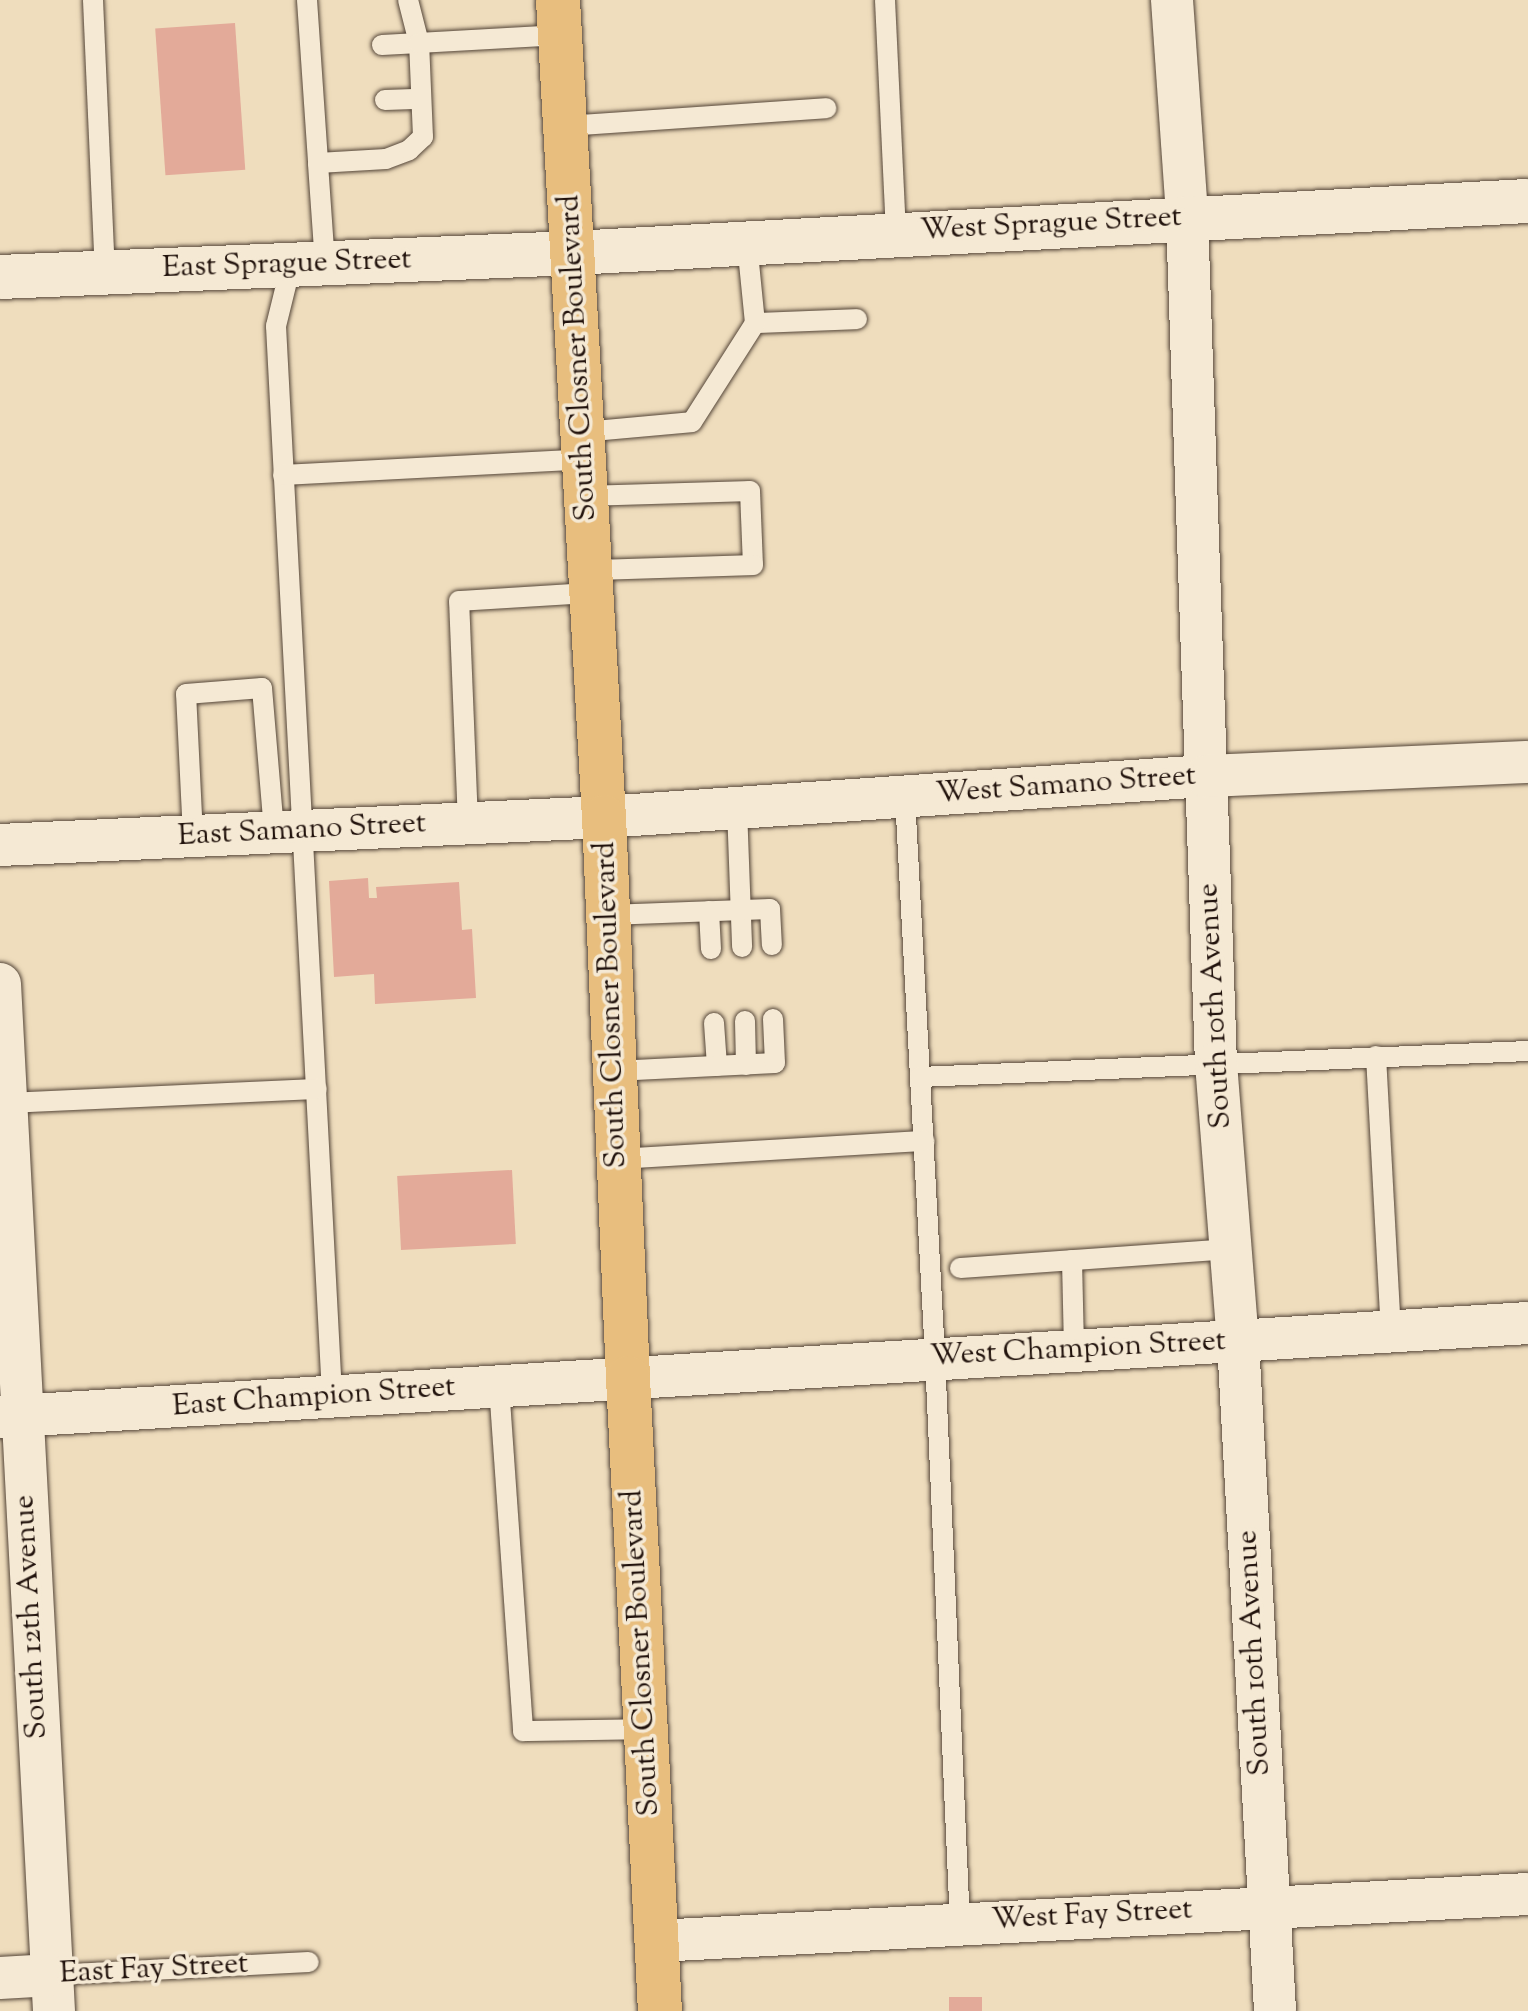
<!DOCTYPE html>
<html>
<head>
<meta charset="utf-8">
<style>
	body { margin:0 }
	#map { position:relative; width:1528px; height:2011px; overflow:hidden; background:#efddbd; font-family:"Sorts Mill Goudy",serif }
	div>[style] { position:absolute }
	.building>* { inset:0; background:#e3aa99; transform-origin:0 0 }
	.roads { filter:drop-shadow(0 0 2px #544538) drop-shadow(0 0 2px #544538) }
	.lane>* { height:20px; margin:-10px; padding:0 10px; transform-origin:10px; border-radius:10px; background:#f5e9d4 }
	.street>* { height:42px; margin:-21px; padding:0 21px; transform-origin:21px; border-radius:21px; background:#f5e9d4 }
	.secondary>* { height:44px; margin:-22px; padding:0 22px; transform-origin:22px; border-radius:22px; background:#f5e9d4 }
	.primary>* { height:44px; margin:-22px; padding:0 22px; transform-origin:22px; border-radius:22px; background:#e8be7e }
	span { translate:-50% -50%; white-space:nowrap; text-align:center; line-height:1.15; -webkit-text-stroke:7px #f5e9d4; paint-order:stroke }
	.street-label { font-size:30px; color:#21120c }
</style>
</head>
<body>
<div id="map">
	<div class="building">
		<div style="left:235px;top:23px;width:147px;height:80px;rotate:86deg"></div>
		<div style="clip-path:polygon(368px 878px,369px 898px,377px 898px,376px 887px,459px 882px,462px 930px,472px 929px,476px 998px,375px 1004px,374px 974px,334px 977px,329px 881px)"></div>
		<div style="left:512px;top:1170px;width:74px;height:115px;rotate:87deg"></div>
		<div style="left:982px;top:1997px;width:14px;height:33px;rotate:90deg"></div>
	</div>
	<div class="roads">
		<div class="lane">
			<div style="left:93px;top:0;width:273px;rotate:87.5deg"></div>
			<div style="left:307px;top:0;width:163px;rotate:86.1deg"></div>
			<div style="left:885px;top:0;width:234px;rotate:87.3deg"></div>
			<div style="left:382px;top:45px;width:37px;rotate:-3deg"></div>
			<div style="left:419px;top:43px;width:44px;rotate:-104.3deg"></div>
			<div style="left:385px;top:100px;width:36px;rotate:-2deg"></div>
			<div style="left:565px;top:126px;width:262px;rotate:-3.9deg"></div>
			<div style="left:325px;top:264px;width:101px;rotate:-94deg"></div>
			<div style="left:318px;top:163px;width:68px;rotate:-3.4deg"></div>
			<div style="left:386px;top:159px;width:25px;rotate:-21deg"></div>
			<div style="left:409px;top:150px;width:19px;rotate:-43deg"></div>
			<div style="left:423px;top:137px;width:94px;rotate:-92.4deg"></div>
			<div style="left:419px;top:43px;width:141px;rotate:-3.2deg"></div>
			<div style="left:291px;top:265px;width:63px;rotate:103.8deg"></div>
			<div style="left:276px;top:326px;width:1071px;rotate:87deg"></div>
			<div style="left:755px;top:323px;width:102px;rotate:-2.2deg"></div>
			<div style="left:583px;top:432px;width:109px;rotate:-5.2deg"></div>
			<div style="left:692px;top:422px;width:117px;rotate:-57.5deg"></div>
			<div style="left:755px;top:323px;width:80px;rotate:-95.7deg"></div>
			<div style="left:283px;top:475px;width:302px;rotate:-3deg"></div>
			<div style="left:586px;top:496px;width:164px;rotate:-1.7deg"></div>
			<div style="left:750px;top:491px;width:74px;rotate:87.7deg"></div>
			<div style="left:753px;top:565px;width:163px;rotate:178.2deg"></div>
			<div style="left:905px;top:797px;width:561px;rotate:86.93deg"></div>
			<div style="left:935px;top:1357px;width:568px;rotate:87.48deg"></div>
			<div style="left:737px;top:808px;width:139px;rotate:87.9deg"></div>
			<div style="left:468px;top:823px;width:222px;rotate:-92.3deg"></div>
			<div style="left:459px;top:601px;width:132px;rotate:-3.5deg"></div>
			<div style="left:193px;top:836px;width:142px;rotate:-92.8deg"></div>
			<div style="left:186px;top:694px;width:76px;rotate:-4.5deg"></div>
			<div style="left:262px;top:688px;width:144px;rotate:85.2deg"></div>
			<div style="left:709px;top:911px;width:38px;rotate:87deg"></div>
			<div style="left:608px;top:915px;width:162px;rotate:-2.1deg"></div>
			<div style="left:770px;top:909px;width:36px;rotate:87deg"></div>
			<div style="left:745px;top:1021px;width:44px;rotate:88.7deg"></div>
			<div style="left:714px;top:1023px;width:43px;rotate:86deg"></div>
			<div style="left:1376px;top:1056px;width:273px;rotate:86.9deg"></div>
			<div style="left:615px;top:1071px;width:160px;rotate:-2.9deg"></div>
			<div style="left:775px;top:1063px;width:44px;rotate:-92.6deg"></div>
			<div style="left:920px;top:1077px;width:609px;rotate:-2.45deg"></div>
			<div style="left:6px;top:1103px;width:311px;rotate:-2.6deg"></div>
			<div style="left:619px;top:1159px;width:306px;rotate:-3.4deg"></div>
			<div style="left:1072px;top:1260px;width:90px;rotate:88.7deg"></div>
			<div style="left:960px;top:1268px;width:272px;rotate:-4deg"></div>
			<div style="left:499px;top:1386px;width:346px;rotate:86deg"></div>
			<div style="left:523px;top:1731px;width:123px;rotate:-0.9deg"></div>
			<div style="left:52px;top:1975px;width:257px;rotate:-2.9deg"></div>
		</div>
		<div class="street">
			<div style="left:1172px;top:0;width:218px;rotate:86deg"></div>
			<div style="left:1187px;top:217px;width:846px;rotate:88.04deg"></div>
			<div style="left:1216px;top:1063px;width:280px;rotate:85.5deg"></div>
			<div style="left:1238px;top:1342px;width:670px;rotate:86.83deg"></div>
			<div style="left:0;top:845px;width:605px;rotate:-2.65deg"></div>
			<div style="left:604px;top:817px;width:603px;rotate:-3.9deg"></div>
			<div style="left:1206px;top:776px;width:322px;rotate:-2.5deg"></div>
			<div style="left:0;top:984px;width:1028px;rotate:86.99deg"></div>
			<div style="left:0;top:1417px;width:1531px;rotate:-3.52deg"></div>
			<div style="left:657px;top:1941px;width:872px;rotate:-3.09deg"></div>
			<div style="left:0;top:1978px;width:52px;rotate:-3.3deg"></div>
		</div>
		<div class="secondary">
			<div style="left:0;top:277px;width:574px;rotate:-2.4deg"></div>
			<div style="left:573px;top:253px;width:956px;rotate:-3.12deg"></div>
		</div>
		<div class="primary">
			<div style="left:558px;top:0;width:818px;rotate:86.78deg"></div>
			<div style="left:604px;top:817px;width:562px;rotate:87.55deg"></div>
			<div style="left:628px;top:1378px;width:634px;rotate:87.11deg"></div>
		</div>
	</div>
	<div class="street-label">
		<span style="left:1051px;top:225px;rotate:-3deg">West Sprague Street</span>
		<span style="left:287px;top:265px;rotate:-2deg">East Sprague Street</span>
		<span style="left:579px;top:358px;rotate:-93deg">South Closner Boulevard</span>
		<span style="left:1066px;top:786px;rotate:-4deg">West Samano Street</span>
		<span style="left:302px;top:831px;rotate:-3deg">East Samano Street</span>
		<span style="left:612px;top:1005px;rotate:-92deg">South Closner Boulevard</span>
		<span style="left:1216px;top:1006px;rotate:-93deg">South 10th Avenue</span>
		<span style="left:1078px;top:1350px;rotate:-3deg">West Champion Street</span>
		<span style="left:314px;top:1398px;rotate:-4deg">East Champion Street</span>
		<span style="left:32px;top:1617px;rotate:-93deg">South 12th Avenue</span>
		<span style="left:642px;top:1653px;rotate:-93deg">South Closner Boulevard</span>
		<span style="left:1255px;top:1653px;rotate:-93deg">South 10th Avenue</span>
		<span style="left:1092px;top:1916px;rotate:-3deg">West Fay Street</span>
		<span style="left:154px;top:1970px;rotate:-3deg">East Fay Street</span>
	</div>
</div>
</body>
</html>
